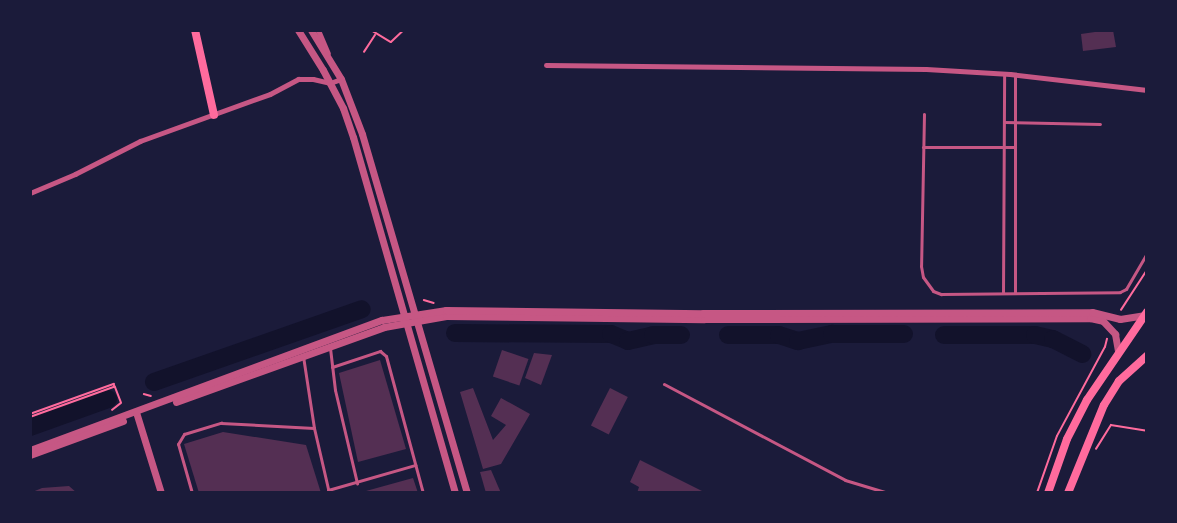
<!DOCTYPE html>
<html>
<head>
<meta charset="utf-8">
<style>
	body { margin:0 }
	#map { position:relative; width:1177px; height:523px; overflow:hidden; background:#1b1b3a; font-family:"Fira Sans",sans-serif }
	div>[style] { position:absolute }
	.river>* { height:18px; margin:-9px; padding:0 9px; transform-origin:9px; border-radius:9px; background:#12122b }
	.building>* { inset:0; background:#542f53; transform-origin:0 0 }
	.path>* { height:1.5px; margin:-0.75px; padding:0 0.75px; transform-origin:0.75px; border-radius:0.75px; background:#ff6b9d }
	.service>* { height:3px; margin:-1.5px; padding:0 1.5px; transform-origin:1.5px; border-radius:1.5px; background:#c65784 }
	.minor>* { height:5px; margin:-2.5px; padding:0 2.5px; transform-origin:2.5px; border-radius:2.5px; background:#c65784 }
	.tertiary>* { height:7px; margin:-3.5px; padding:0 3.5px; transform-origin:3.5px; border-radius:3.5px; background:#c65784 }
	.secondary>* { height:8px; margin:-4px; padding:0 4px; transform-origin:4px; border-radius:4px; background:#ff6b9d }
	span { translate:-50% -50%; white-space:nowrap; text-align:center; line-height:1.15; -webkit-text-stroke:4.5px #1b1b3a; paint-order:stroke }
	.frame { position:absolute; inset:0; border:32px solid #1b1b3a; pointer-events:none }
</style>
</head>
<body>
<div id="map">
	<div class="river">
		<div style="left:455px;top:333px;width:156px;rotate:0.4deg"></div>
		<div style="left:611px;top:334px;width:18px;rotate:22deg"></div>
		<div style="left:628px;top:341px;width:26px;rotate:-13deg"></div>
		<div style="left:653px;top:335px;width:28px"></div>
		<div style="left:728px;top:335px;width:51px"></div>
		<div style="left:779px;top:335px;width:20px;rotate:18deg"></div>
		<div style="left:798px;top:341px;width:35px;rotate:-12deg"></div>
		<div style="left:832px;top:334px;width:72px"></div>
		<div style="left:944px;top:335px;width:91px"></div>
		<div style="left:1035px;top:335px;width:18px;rotate:13deg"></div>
		<div style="left:1053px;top:339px;width:33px;rotate:27deg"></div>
		<div style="left:154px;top:382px;width:220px;rotate:-19.3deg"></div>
		<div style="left:30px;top:427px;width:83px;rotate:-19.7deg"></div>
	</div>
	<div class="building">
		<div style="clip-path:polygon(1109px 30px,1113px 30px,1116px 47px,1083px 51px,1081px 34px)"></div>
		<div style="left:502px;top:350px;width:28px;height:28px;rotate:19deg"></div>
		<div style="clip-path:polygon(534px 353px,552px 355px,541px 385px,525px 378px)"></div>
		<div style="clip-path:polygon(380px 360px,406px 449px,358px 462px,339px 373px)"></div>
		<div style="clip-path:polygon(473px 388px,493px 440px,506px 425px,491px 416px,501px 398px,530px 414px,501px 464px,483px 469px,460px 392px)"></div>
		<div style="left:610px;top:388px;width:20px;height:42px;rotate:27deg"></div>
		<div style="clip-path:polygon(223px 432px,306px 445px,321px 493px,199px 493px,184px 444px)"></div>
		<div style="clip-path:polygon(640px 460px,706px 493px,637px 493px,639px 487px,630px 482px)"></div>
		<div style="clip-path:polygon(491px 470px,501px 493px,486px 493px,480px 472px)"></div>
		<div style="clip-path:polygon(413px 478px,418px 493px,366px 493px,366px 491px)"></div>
		<div style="clip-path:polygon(69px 486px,77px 493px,30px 493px,42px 488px)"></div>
	</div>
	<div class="path">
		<div style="left:371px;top:30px;width:23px;rotate:31deg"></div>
		<div style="left:391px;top:42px;width:18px;rotate:-43deg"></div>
		<div style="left:364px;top:52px;width:20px;rotate:-57deg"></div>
		<div style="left:424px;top:300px;width:10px;rotate:17deg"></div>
		<div style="left:1121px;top:310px;width:48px;rotate:-57deg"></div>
		<div style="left:144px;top:394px;width:7px;rotate:16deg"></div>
		<div style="left:112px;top:410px;width:11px;rotate:-38deg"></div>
		<div style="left:121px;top:403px;width:17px;rotate:-111deg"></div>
		<div style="left:30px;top:414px;width:89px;rotate:-19.7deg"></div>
		<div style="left:114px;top:384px;width:3px;rotate:72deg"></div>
		<div style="left:30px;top:417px;width:89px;rotate:-19.7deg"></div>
		<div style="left:1096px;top:449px;width:28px;rotate:-58deg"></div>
		<div style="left:1111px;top:425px;width:36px;rotate:9deg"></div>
		<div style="left:1037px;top:493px;width:60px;rotate:-70.7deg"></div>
		<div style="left:1057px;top:436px;width:101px;rotate:-61.7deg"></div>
		<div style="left:1105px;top:347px;width:8px;rotate:-76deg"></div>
	</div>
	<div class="service">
		<div style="left:924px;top:114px;width:152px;rotate:91.1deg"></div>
		<div style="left:921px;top:266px;width:11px;rotate:80deg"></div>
		<div style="left:923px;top:277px;width:17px;rotate:54deg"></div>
		<div style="left:933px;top:291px;width:9px;rotate:21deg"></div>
		<div style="left:941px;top:294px;width:179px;rotate:-0.6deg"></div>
		<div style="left:1120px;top:292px;width:7px;rotate:-27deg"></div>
		<div style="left:1126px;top:289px;width:42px;rotate:-59.7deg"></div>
		<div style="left:1004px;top:122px;width:96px;rotate:1.2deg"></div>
		<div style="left:923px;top:147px;width:92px"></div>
		<div style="left:1003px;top:293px;width:220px;rotate:-89.7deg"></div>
		<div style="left:1015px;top:293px;width:217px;rotate:-90deg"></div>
		<div style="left:330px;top:348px;width:42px;rotate:83.2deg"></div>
		<div style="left:335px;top:390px;width:96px;rotate:76.7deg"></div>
		<div style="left:303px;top:356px;width:73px;rotate:81.3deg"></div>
		<div style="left:314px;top:428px;width:67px;rotate:77deg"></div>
		<div style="left:332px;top:367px;width:51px;rotate:-18.4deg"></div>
		<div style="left:380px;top:351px;width:8px;rotate:40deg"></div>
		<div style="left:386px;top:356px;width:142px;rotate:74.9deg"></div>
		<div style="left:664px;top:384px;width:205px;rotate:27.9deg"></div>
		<div style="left:845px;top:480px;width:45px;rotate:16.8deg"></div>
		<div style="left:328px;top:490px;width:91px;rotate:-16deg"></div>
		<div style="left:192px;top:493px;width:51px;rotate:-105.9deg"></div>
		<div style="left:178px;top:444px;width:12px;rotate:-59deg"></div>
		<div style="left:184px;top:434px;width:39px;rotate:-17deg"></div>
		<div style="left:221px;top:423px;width:93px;rotate:3.1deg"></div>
	</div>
	<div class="minor">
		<div style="left:318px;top:30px;width:25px;rotate:67deg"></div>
		<div style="left:546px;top:65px;width:380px;rotate:0.6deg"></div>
		<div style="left:926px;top:69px;width:84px;rotate:3.4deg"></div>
		<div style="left:1010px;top:74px;width:138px;rotate:6.7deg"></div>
		<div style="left:30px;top:193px;width:49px;rotate:-22.9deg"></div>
		<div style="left:75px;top:174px;width:73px;rotate:-26.9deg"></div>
		<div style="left:140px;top:141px;width:138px;rotate:-19.9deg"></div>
		<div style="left:270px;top:94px;width:32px;rotate:-28deg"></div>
		<div style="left:298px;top:79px;width:15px"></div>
		<div style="left:313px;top:79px;width:17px;rotate:13deg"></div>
		<div style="left:330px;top:83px;width:12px;rotate:-20deg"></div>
	</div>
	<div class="tertiary">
		<div style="left:298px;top:30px;width:47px;rotate:58deg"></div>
		<div style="left:323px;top:70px;width:43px;rotate:62.2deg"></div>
		<div style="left:343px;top:108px;width:31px;rotate:71deg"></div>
		<div style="left:353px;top:137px;width:370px;rotate:74deg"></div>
		<div style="left:311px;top:30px;width:57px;rotate:58.5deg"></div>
		<div style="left:341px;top:79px;width:59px;rotate:69.1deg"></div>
		<div style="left:362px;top:134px;width:374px;rotate:73.7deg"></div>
		<div style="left:176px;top:402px;width:221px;rotate:-19.8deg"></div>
		<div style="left:384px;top:327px;width:63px;rotate:-10.1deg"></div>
		<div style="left:446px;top:316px;width:258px;rotate:0.7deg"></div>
		<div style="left:704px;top:319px;width:386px;rotate:-0.1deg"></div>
		<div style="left:1090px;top:318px;width:13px;rotate:13deg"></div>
		<div style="left:1103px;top:321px;width:18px;rotate:47deg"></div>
		<div style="left:1115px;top:334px;width:17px;rotate:80deg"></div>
		<div style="left:136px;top:412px;width:85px;rotate:72.8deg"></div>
		<div style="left:30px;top:450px;width:375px;rotate:-20.3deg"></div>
		<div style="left:382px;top:320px;width:65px;rotate:-8.9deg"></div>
		<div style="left:446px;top:310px;width:257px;rotate:0.7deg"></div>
		<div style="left:703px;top:313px;width:389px;rotate:-0.1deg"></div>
		<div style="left:1092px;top:312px;width:29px;rotate:14deg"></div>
		<div style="left:1120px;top:319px;width:24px;rotate:-9deg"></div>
		<div style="left:30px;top:455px;width:99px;rotate:-20.1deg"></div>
	</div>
	<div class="secondary">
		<div style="left:195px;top:30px;width:87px;rotate:77.4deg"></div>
		<div style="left:1048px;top:493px;width:57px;rotate:-70.6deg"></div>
		<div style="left:1067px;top:439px;width:44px;rotate:-62.9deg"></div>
		<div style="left:1087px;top:400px;width:107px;rotate:-55.7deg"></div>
		<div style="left:1068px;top:493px;width:95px;rotate:-67.8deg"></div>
		<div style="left:1104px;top:405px;width:28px;rotate:-58deg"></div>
		<div style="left:1119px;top:381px;width:38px;rotate:-42deg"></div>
	</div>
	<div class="frame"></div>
</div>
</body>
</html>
